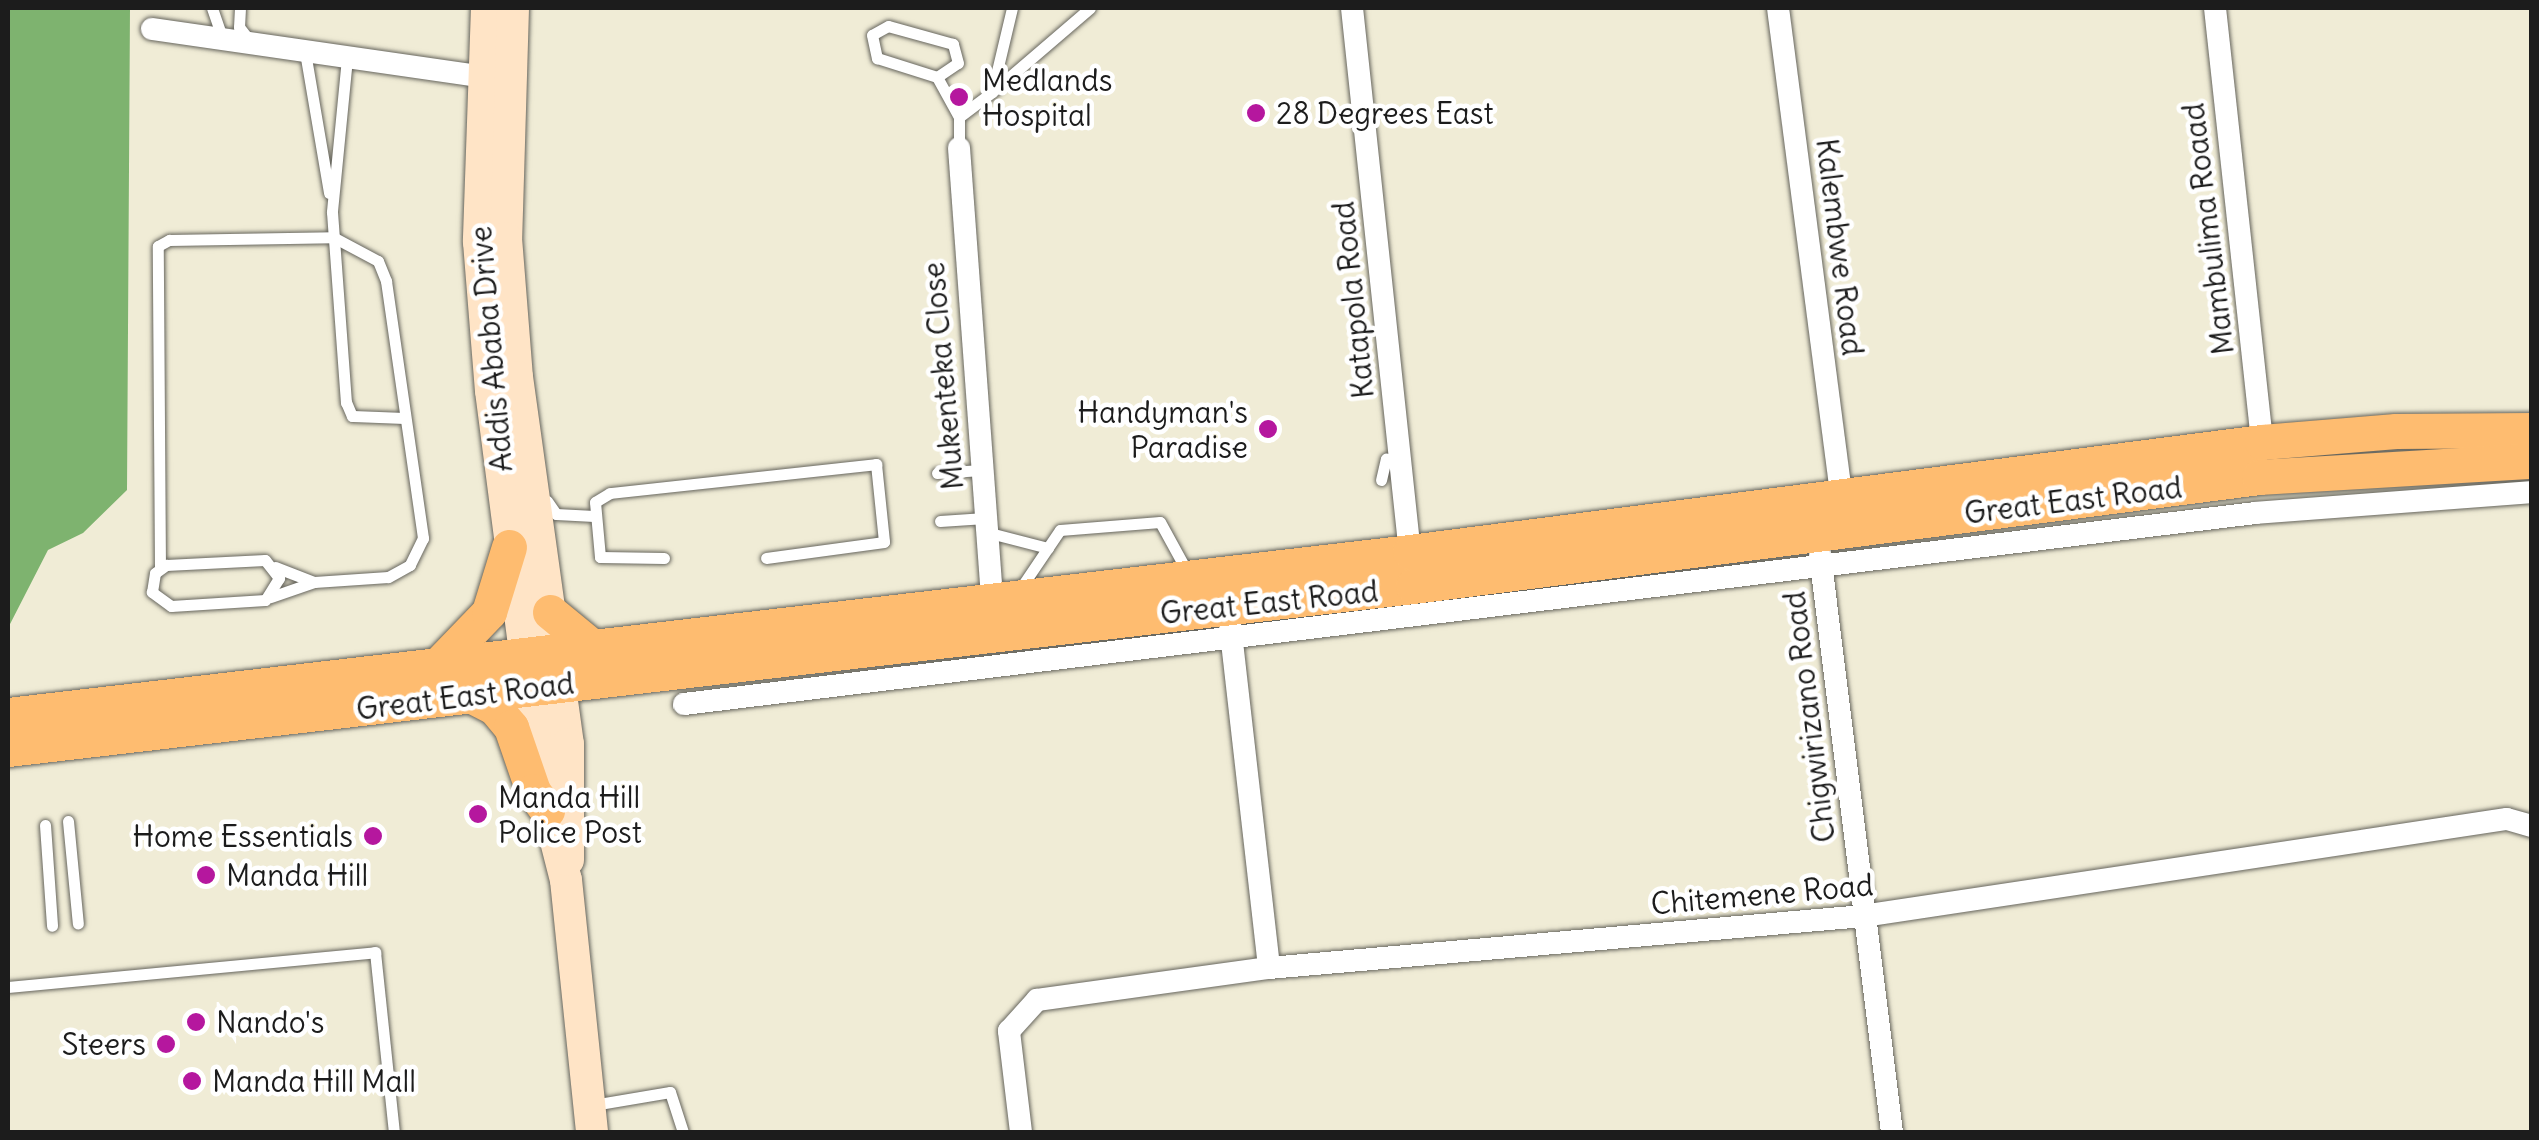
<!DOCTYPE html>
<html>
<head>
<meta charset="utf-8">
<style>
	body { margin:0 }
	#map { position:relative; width:2539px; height:1140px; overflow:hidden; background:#f0ecd6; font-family:Delius,sans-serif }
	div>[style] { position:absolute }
	.forest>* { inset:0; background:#7eb36f }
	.roads { filter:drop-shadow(0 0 2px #66655d) drop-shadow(0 0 2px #66655d) }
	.lane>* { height:11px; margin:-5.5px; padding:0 5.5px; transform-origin:5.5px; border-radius:5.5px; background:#fff }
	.street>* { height:22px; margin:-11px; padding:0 11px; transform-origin:11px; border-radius:11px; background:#fff }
	.secondary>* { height:32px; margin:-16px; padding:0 16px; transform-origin:16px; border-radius:16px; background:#ffe4c6 }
	.primary>* { height:35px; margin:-17.5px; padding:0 17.5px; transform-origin:17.5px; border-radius:17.5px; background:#febc70 }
	.dots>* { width:28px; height:28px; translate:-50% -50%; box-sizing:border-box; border:5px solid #fff; border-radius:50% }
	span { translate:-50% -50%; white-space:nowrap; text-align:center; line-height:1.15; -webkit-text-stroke:9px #fff; paint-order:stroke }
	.poi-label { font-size:30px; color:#1c1c1c }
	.left { translate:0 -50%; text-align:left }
	.right { translate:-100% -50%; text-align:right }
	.street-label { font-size:30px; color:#1c1c1c }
	.frame { position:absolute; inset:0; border:10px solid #1c1c1c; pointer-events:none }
</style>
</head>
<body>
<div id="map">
	<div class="forest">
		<div style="clip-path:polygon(8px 8px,130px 8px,127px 490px,83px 533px,48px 550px,8px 628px)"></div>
	</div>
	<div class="roads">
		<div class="lane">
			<div style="left:212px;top:8px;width:31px;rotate:71deg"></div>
			<div style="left:240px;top:8px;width:19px;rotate:93deg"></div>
			<div style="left:239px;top:27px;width:16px;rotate:52deg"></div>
			<div style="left:305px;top:52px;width:143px;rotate:80.3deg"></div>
			<div style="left:347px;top:58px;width:155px;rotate:95.6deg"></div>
			<div style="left:332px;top:212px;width:191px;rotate:85.8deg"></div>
			<div style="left:346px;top:402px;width:15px;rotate:67deg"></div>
			<div style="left:352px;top:416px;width:53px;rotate:2.2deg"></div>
			<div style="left:937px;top:77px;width:25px;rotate:-34deg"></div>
			<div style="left:958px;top:63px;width:20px;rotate:-105deg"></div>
			<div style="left:953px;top:44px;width:67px;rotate:-164.5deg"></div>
			<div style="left:888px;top:26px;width:18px;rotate:151deg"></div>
			<div style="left:872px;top:35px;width:24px;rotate:78deg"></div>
			<div style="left:877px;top:58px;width:63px;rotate:17.6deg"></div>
			<div style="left:937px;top:77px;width:46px;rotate:61.2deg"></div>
			<div style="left:959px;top:117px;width:31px;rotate:90deg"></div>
			<div style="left:992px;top:92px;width:129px;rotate:-40.6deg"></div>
			<div style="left:959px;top:117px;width:41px;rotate:-37.1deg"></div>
			<div style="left:992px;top:92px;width:86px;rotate:-76.6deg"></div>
			<div style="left:937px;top:473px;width:44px;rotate:-3.9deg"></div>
			<div style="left:1381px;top:480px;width:22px;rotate:-77deg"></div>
			<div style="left:1386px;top:459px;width:14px;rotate:-4deg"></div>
			<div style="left:547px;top:501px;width:16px;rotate:55deg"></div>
			<div style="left:556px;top:514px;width:38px;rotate:3deg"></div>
			<div style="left:940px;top:521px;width:45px;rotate:-3.8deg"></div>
			<div style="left:986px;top:532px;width:64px;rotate:14.5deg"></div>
			<div style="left:664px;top:558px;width:64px;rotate:-179.1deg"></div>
			<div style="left:600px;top:557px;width:55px;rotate:-95.2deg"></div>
			<div style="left:595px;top:502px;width:17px;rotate:-31deg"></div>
			<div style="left:610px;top:493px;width:268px;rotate:-6.2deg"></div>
			<div style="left:876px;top:464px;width:78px;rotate:84.1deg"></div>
			<div style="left:884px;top:542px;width:119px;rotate:172.3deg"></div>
			<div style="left:265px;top:560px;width:23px;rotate:52deg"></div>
			<div style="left:279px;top:578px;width:26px;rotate:122deg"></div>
			<div style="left:265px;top:600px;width:94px;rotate:176.3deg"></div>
			<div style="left:171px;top:606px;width:24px;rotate:-144deg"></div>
			<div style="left:152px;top:592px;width:19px;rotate:-81deg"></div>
			<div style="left:155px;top:573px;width:14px;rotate:-36deg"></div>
			<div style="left:166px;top:565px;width:99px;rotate:-2.9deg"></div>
			<div style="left:275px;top:567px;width:42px;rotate:21deg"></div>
			<div style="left:160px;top:568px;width:322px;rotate:-90.4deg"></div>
			<div style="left:158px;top:246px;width:13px;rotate:-29deg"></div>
			<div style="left:169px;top:240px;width:164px;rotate:-1deg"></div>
			<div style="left:333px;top:237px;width:51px;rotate:28.1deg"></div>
			<div style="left:378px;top:261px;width:22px;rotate:68deg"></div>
			<div style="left:386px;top:281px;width:260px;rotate:81.8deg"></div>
			<div style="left:423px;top:538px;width:30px;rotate:116deg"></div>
			<div style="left:410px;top:565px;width:25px;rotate:151deg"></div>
			<div style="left:388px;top:577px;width:74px;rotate:176.1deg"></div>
			<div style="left:314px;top:582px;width:46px;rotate:160.8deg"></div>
			<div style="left:1020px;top:589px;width:71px;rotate:-55.9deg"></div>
			<div style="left:1060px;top:530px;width:100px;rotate:-4.6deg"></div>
			<div style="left:1160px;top:522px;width:60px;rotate:61.3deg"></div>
			<div style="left:68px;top:821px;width:103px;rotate:84.5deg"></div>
			<div style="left:45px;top:825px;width:101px;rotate:86deg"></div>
			<div style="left:8px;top:987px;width:369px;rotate:-5.4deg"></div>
			<div style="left:375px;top:952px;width:181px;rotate:84deg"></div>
			<div style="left:593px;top:1105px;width:78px;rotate:-9.6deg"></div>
			<div style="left:670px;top:1092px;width:42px;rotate:72deg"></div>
		</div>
		<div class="street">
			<div style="left:1352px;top:8px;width:558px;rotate:83.93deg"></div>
			<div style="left:1778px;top:8px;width:490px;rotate:82.6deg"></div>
			<div style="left:2215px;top:8px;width:437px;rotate:83.8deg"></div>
			<div style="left:152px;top:29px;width:351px;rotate:8.2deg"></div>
			<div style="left:959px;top:148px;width:453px;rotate:85.8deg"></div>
			<div style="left:1820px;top:555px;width:581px;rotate:82.89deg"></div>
			<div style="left:1228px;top:607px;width:363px;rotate:83.5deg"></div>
			<div style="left:684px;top:704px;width:1583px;rotate:-6.93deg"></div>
			<div style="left:2255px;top:513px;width:278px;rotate:-4.3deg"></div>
			<div style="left:1021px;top:1132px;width:102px;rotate:-96.8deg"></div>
			<div style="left:1009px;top:1031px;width:42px;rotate:-47.9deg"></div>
			<div style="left:1037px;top:1000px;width:234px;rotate:-7.9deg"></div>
			<div style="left:1269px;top:968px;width:596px;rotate:-5deg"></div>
			<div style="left:1863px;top:916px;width:651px;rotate:-8.57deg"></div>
			<div style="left:2507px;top:819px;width:26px;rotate:16deg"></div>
		</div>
		<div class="secondary">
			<div style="left:487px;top:8px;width:234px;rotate:92deg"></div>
			<div style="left:479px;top:242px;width:149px;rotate:85.4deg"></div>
			<div style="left:491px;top:391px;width:402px;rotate:82.6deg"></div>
			<div style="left:543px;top:790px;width:93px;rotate:75.7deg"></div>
			<div style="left:566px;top:880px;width:253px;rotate:84.1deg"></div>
			<div style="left:513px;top:8px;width:230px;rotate:91.7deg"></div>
			<div style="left:506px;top:238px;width:139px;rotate:85.5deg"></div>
			<div style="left:517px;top:377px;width:371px;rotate:82.1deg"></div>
			<div style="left:568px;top:744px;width:116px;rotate:90deg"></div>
		</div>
		<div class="primary">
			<div style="left:550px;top:612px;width:52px;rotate:39.5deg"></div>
			<div style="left:439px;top:664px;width:72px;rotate:-46.1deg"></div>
			<div style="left:489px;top:612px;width:68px;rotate:-72.9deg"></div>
			<div style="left:470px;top:695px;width:28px;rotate:27deg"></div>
			<div style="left:495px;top:708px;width:25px;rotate:50deg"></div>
			<div style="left:511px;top:727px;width:68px;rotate:71deg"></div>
			<div style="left:533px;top:791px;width:24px;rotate:54deg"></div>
			<div style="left:8px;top:715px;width:1411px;rotate:-6.63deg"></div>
			<div style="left:1410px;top:552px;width:859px;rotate:-7.36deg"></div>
			<div style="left:2262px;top:442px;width:134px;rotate:-4.7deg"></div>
			<div style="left:2396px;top:431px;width:136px;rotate:-0.4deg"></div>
			<div style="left:8px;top:749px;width:1414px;rotate:-6.62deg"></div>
			<div style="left:1413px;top:586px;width:853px;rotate:-7.34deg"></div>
			<div style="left:2259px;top:477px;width:273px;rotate:-3.4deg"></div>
		</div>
	</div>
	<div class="dots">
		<div style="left:959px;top:97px;background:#b5179e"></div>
		<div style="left:1256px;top:113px;background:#b5179e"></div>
		<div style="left:1268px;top:429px;background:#b5179e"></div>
		<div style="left:478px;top:814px;background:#b5179e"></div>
		<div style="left:373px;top:836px;background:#b5179e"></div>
		<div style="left:206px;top:875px;background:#b5179e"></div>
		<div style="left:196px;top:1022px;background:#b5179e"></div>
		<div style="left:166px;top:1044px;background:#b5179e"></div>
		<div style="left:192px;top:1081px;background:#b5179e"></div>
	</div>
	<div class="poi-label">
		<span class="left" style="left:982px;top:97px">Medlands<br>Hospital</span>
		<span class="left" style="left:1276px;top:113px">28 Degrees East</span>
		<span class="right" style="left:1248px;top:429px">Handyman's<br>Paradise</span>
		<span class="left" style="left:498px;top:814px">Manda Hill<br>Police Post</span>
		<span class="right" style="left:353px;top:836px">Home Essentials</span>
		<span class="left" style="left:226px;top:875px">Manda Hill</span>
		<span class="left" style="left:216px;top:1022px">Nando's</span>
		<span class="right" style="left:146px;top:1044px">Steers</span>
		<span class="left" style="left:212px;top:1081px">Manda Hill Mall</span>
	</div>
	<div class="street-label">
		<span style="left:2208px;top:229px;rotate:-97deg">Mambulima Roaad</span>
		<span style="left:1840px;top:247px;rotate:83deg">Kalembwe Road</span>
		<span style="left:1353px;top:300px;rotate:-96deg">Katapola Road</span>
		<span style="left:491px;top:349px;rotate:-95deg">Addis Ababa Drive</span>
		<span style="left:943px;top:376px;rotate:-95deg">Mukenteka Close</span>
		<span style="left:2073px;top:500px;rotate:-7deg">Great East Road</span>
		<span style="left:1269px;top:602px;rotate:-6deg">Great East Road</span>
		<span style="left:465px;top:696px;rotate:-7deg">Great East Road</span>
		<span style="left:1809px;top:717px;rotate:-97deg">Chigwirizano Road</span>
		<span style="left:1762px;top:894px;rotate:-5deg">Chitemene Road</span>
	</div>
	<div class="frame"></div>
</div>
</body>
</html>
